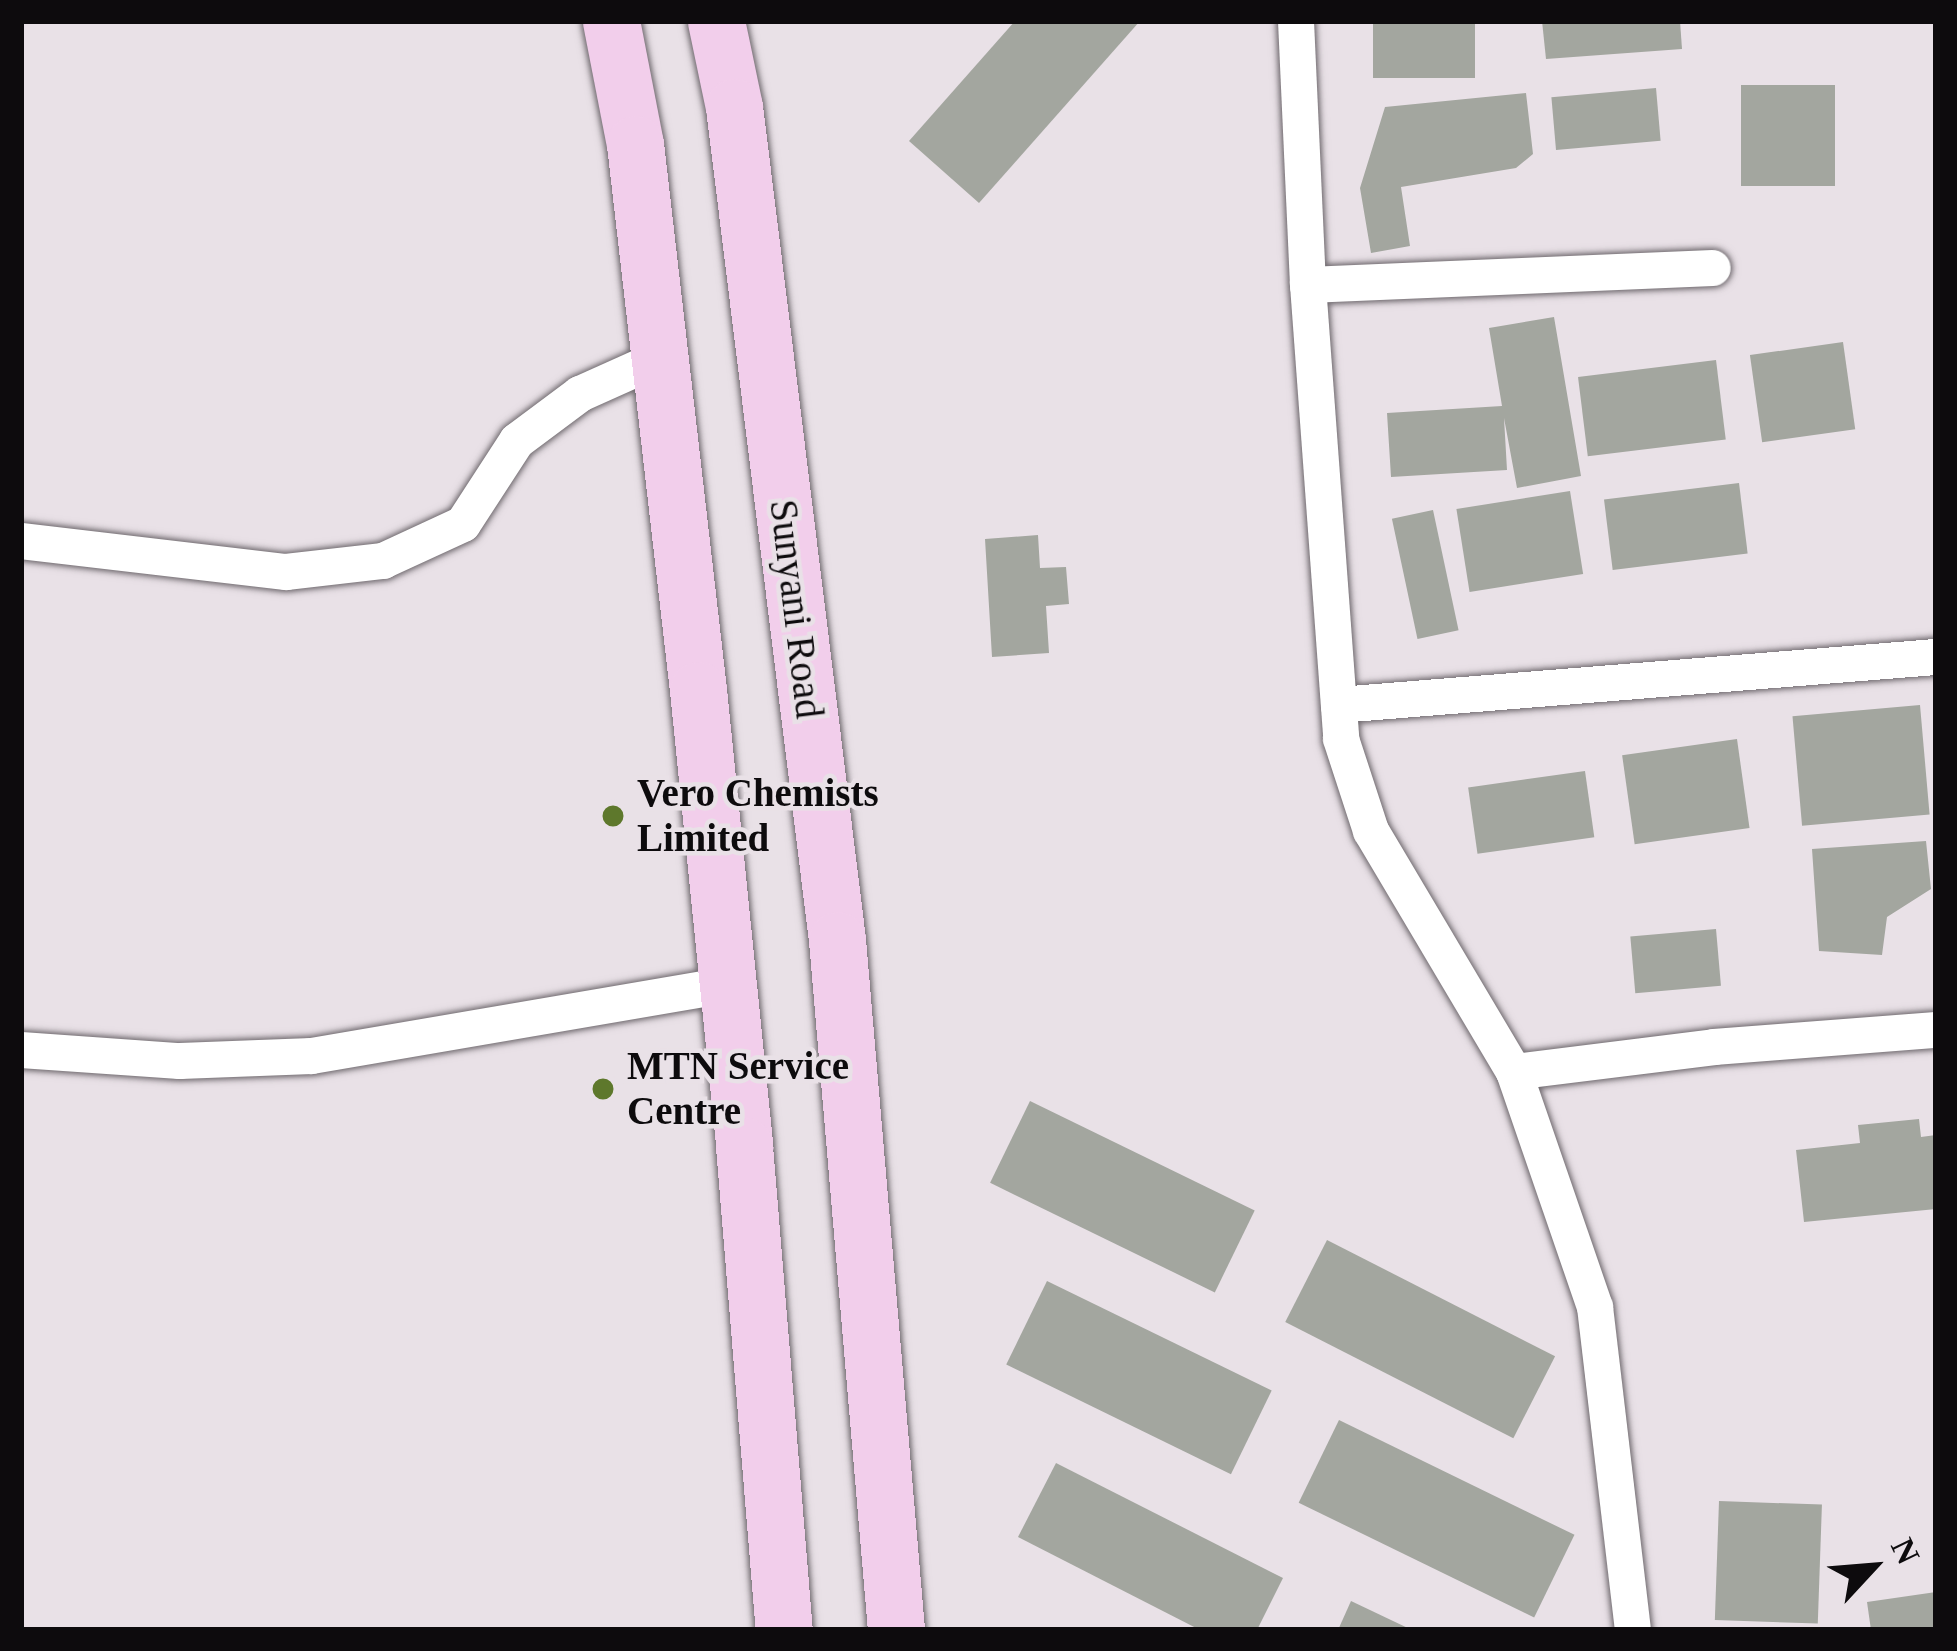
<!DOCTYPE html>
<html>
<head>
<meta charset="utf-8">
<style>
	body { margin:0 }
	#map { position:relative; width:1957px; height:1651px; overflow:hidden; background:#e9e1e7; font-family:Georgia,serif }
	div>[style] { position:absolute }
	.building>* { inset:0; background:#a3a69f; transform-origin:0 0 }
	.roads { filter:drop-shadow(0 0 3px #6f696e) drop-shadow(0 0 3px #6f696e) }
	.minor>* { height:36px; margin:-18px; padding:0 18px; transform-origin:18px; border-radius:18px; background:#fff }
	.primary>* { height:57px; margin:-28.5px; padding:0 28.5px; transform-origin:28.5px; border-radius:28.5px; background:#f2ceeb }
	.dots>* { width:33px; height:33px; translate:-50% -50%; box-sizing:border-box; border:6px solid #e9e1e7; border-radius:50% }
	span { translate:-50% -50%; white-space:nowrap; text-align:center; line-height:1.15; -webkit-text-stroke:9px #e9e1e7; paint-order:stroke }
	.street-label { font-size:39px; color:#0d0b0d }
	.poi-label { font-size:39px; color:#0d0b0d; font-weight:700 }
	.left { translate:0 -50%; text-align:left }
	.frame { position:absolute; inset:0; border:24px solid #0d0b0d; pointer-events:none }
	.north { position:absolute; left:1813px; top:1507px; width:120px; height:120px; -webkit-text-stroke:9px #e9e1e7; paint-order:stroke; rotate:64deg; font-size:33px; font-weight:700; line-height:48px; text-align:center; color:#0d0b0d }
	.north::after { content:''; display:block; margin:auto; width:42px; height:54px; background:#0d0b0d; clip-path:polygon(50% 0,100% 100%,50% 72%,0 100%) }
</style>
</head>
<body>
<div id="map">
	<div class="building">
		<div style="clip-path:polygon(1015px 21px,1140px 21px,979px 203px,909px 141px)"></div>
		<div style="left:1373px;top:21px;width:102px;height:57px"></div>
		<div style="clip-path:polygon(1542px 21px,1680px 21px,1682px 49px,1546px 59px)"></div>
		<div style="left:1741px;top:85px;width:94px;height:101px"></div>
		<div style="left:1656px;top:88px;width:53px;height:105px;rotate:85deg"></div>
		<div style="clip-path:polygon(1526px 93px,1533px 154px,1516px 168px,1401px 187px,1410px 246px,1371px 253px,1360px 188px,1385px 107px)"></div>
		<div style="clip-path:polygon(1554px 317px,1581px 476px,1517px 488px,1504px 418px,1507px 470px,1391px 477px,1387px 413px,1502px 406px,1489px 328px)"></div>
		<div style="left:1843px;top:342px;width:88px;height:94px;rotate:82deg"></div>
		<div style="left:1716px;top:360px;width:80px;height:139px;rotate:83deg"></div>
		<div style="left:1739px;top:483px;width:71px;height:136px;rotate:83deg"></div>
		<div style="left:1570px;top:491px;width:84px;height:115px;rotate:81deg"></div>
		<div style="left:1433px;top:510px;width:123px;height:42px;rotate:78deg"></div>
		<div style="clip-path:polygon(1038px 535px,1040px 568px,1066px 567px,1069px 604px,1046px 606px,1049px 653px,992px 657px,985px 539px)"></div>
		<div style="left:1920px;top:705px;width:110px;height:128px;rotate:85deg"></div>
		<div style="left:1737px;top:739px;width:90px;height:116px;rotate:82deg"></div>
		<div style="left:1585px;top:771px;width:67px;height:118px;rotate:82deg"></div>
		<div style="clip-path:polygon(1926px 841px,1931px 889px,1887px 917px,1882px 955px,1819px 951px,1812px 849px)"></div>
		<div style="left:1716px;top:929px;width:57px;height:86px;rotate:85deg"></div>
		<div style="left:1030px;top:1101px;width:250px;height:91px;rotate:26deg"></div>
		<div style="clip-path:polygon(1919px 1119px,1921px 1137px,1936px 1135px,1936px 1209px,1804px 1222px,1796px 1150px,1860px 1143px,1858px 1125px)"></div>
		<div style="left:1327px;top:1240px;width:256px;height:92px;rotate:27deg"></div>
		<div style="left:1047px;top:1281px;width:250px;height:93px;rotate:26deg"></div>
		<div style="left:1339px;top:1420px;width:262px;height:92px;rotate:26deg"></div>
		<div style="clip-path:polygon(1056px 1463px,1283px 1578px,1257px 1630px,1200px 1630px,1018px 1537px)"></div>
		<div style="left:1719px;top:1501px;width:103px;height:119px;rotate:2deg"></div>
		<div style="clip-path:polygon(1936px 1592px,1936px 1630px,1871px 1630px,1867px 1602px)"></div>
		<div style="clip-path:polygon(1351px 1601px,1412px 1630px,1338px 1630px)"></div>
	</div>
	<div class="roads">
		<div class="minor">
			<div style="left:1296px;top:21px;width:264px;rotate:87.4deg"></div>
			<div style="left:1308px;top:285px;width:455px;rotate:85.8deg"></div>
			<div style="left:1341px;top:739px;width:97px;rotate:71.9deg"></div>
			<div style="left:1371px;top:831px;width:280px;rotate:59.3deg"></div>
			<div style="left:1514px;top:1072px;width:249px;rotate:71deg"></div>
			<div style="left:1595px;top:1307px;width:325px;rotate:83.3deg"></div>
			<div style="left:1308px;top:285px;width:405px;rotate:-2.4deg"></div>
			<div style="left:21px;top:541px;width:267px;rotate:6.7deg"></div>
			<div style="left:286px;top:572px;width:98px;rotate:-6.5deg"></div>
			<div style="left:383px;top:561px;width:88px;rotate:-24.8deg"></div>
			<div style="left:463px;top:524px;width:99px;rotate:-57deg"></div>
			<div style="left:517px;top:441px;width:79px;rotate:-36.7deg"></div>
			<div style="left:580px;top:394px;width:88px;rotate:-24.2deg"></div>
			<div style="left:1339px;top:705px;width:599px;rotate:-4.6deg"></div>
			<div style="left:21px;top:1050px;width:159px;rotate:4deg"></div>
			<div style="left:180px;top:1061px;width:132px;rotate:-2.2deg"></div>
			<div style="left:312px;top:1056px;width:422px;rotate:-9.7deg"></div>
			<div style="left:1514px;top:1072px;width:202px;rotate:-7.1deg"></div>
			<div style="left:1714px;top:1047px;width:223px;rotate:-4.4deg"></div>
		</div>
		<div class="primary">
			<div style="left:611px;top:21px;width:125px;rotate:79deg"></div>
			<div style="left:635px;top:144px;width:550px;rotate:83.42deg"></div>
			<div style="left:698px;top:690px;width:458px;rotate:84.2deg"></div>
			<div style="left:744px;top:1146px;width:486px;rotate:85.3deg"></div>
			<div style="left:716px;top:21px;width:88px;rotate:78.2deg"></div>
			<div style="left:734px;top:107px;width:839px;rotate:82.95deg"></div>
			<div style="left:837px;top:940px;width:693px;rotate:85.11deg"></div>
		</div>
	</div>
	<div class="dots">
		<div style="left:613px;top:816px;background:#5e782c"></div>
		<div style="left:603px;top:1089px;background:#5e782c"></div>
	</div>
	<div class="street-label">
		<span style="left:796px;top:609px;rotate:83deg">Sunyani Road</span>
	</div>
	<div class="poi-label">
		<span class="left" style="left:637px;top:816px">Vero Chemists<br>Limited</span>
		<span class="left" style="left:627px;top:1089px">MTN Service<br>Centre</span>
	</div>
	<div class="frame"></div>
	<div class="north">N</div>
</div>
</body>
</html>
